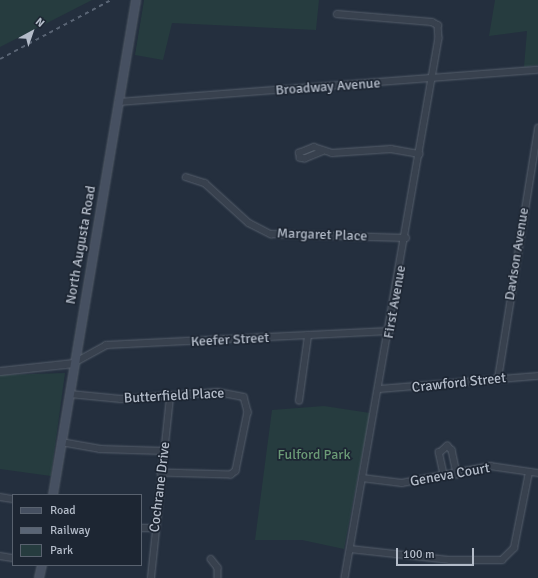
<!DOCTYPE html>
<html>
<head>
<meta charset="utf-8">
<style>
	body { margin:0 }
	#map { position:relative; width:538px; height:578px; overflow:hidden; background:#242f3e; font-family:Signika,sans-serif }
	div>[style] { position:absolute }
	.green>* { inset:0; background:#263c3f }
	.roads { filter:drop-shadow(0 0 1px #565f6c) drop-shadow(0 0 1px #565f6c) }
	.minor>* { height:5.5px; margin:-2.75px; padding:0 2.75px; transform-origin:2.75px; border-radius:2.75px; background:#38414e }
	.tertiary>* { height:7px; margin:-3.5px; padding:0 3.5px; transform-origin:3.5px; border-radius:3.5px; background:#38414e }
	.secondary>* { height:8px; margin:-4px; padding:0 4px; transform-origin:4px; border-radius:4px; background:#465061 }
	.rail>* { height:1.5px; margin-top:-0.75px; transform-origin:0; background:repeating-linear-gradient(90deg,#5a6575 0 4px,transparent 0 8px) }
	span { translate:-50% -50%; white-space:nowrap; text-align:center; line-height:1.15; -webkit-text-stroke:3.5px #1d2633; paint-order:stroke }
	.street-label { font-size:14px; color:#b4bcc9 }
	.park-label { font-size:14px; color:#6b9a76 }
	.legend { position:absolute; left:12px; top:494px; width:130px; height:72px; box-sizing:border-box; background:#1d2633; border:1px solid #59626f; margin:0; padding:5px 7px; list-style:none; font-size:12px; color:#b4bcc9 }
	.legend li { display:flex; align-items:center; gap:8px; height:20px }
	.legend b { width:20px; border:1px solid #59626f }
	.north { position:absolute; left:12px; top:12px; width:40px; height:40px; -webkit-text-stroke:3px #1d2633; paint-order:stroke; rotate:40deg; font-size:11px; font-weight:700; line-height:16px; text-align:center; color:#b4bcc9 }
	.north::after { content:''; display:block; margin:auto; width:14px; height:18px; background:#b4bcc9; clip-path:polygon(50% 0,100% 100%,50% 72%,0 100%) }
	.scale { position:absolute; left:396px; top:548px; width:78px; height:18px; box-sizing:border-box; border:2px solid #b4bcc9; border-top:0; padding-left:5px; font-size:12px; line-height:14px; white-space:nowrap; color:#b4bcc9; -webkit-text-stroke:3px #1d2633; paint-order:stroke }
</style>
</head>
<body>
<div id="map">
	<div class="green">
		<div style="clip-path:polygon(0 0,92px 0,0 47px)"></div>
		<div style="clip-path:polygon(144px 0,319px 0,316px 30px,172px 23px,163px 60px,135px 55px)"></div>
		<div style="clip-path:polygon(495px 0,538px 0,538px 65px,524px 67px,527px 31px,489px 36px)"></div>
		<div style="clip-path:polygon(65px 373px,51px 476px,0 469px,0 375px)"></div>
		<div style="clip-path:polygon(324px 406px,370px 413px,344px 549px,302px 540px,255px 540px,272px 410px)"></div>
	</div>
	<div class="roads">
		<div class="minor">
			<div style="left:337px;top:14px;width:95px;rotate:4.8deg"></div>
			<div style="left:432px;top:22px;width:7px;rotate:27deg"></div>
			<div style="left:438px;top:25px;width:13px;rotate:86deg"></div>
			<div style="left:439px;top:38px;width:548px;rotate:99.87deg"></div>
			<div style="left:118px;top:102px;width:421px;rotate:-4.4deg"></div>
			<div style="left:322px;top:152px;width:18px;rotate:158deg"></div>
			<div style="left:305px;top:159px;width:5px;rotate:-169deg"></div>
			<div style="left:300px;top:158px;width:5px;rotate:-101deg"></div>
			<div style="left:299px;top:153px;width:16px;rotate:-22deg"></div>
			<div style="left:314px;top:147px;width:19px;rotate:18deg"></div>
			<div style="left:332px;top:153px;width:59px;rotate:-3.9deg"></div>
			<div style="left:391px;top:149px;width:29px;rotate:10deg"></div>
			<div style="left:186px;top:177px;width:20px;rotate:18deg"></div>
			<div style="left:205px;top:183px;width:59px;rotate:42.3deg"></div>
			<div style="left:249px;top:223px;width:25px;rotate:27deg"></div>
			<div style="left:271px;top:234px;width:135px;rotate:1.7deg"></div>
			<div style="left:74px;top:363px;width:37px;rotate:-29deg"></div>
			<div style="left:106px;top:345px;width:284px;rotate:-2.8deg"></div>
			<div style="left:498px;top:379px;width:254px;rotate:-80.9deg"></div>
			<div style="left:379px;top:389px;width:160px;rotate:-4.7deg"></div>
			<div style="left:70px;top:394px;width:51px;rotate:5.6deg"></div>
			<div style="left:121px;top:399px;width:97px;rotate:-4.1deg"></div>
			<div style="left:218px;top:392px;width:26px;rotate:11deg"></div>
			<div style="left:244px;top:397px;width:16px;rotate:75deg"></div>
			<div style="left:248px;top:412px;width:60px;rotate:101.5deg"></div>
			<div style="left:236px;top:471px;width:6px;rotate:141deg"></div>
			<div style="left:231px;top:475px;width:70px;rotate:-178.4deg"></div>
			<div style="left:299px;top:401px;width:66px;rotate:-82.1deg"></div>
			<div style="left:61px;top:442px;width:40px;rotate:10deg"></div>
			<div style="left:100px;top:449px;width:64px;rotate:1.8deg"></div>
			<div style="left:444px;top:477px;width:25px;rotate:-102deg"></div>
			<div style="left:439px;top:453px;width:11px;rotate:-41deg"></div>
			<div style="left:447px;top:446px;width:6px;rotate:39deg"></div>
			<div style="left:452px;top:450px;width:25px;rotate:78deg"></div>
			<div style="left:362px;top:478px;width:40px;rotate:7.1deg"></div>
			<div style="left:402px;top:483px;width:90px;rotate:-10.9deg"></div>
			<div style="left:490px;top:466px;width:49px;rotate:8.3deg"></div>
			<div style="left:0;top:497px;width:13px;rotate:9deg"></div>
			<div style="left:141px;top:528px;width:13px"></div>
			<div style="left:350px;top:549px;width:101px;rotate:6.3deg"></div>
			<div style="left:450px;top:560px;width:52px"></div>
			<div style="left:502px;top:560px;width:17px;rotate:-45deg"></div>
			<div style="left:514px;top:548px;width:77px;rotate:-78.8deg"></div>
			<div style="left:0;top:556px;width:13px;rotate:9deg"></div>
			<div style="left:211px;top:559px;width:11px;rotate:52deg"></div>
			<div style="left:218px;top:568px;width:10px;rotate:90deg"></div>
			<div style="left:151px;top:578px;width:183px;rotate:-84deg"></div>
		</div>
		<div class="tertiary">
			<div style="left:0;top:371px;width:74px;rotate:-6.2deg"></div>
		</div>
		<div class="secondary">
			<div style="left:53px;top:495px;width:502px;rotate:-80.48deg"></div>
			<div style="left:39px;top:578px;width:13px;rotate:-77deg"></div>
		</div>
	</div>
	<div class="rail">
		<div style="left:0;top:59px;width:126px;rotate:-28deg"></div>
	</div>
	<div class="street-label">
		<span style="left:328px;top:87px;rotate:-4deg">Broadway Avenue</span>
		<span style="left:322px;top:235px;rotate:2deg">Margaret Place</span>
		<span style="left:81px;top:245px;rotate:-80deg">North Augusta Road</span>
		<span style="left:517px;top:254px;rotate:-81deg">Davison Avenue</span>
		<span style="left:395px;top:302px;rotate:-80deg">First Avenue</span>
		<span style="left:230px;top:340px;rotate:-3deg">Keefer Street</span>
		<span style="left:459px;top:383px;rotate:-6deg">Crawford Street</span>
		<span style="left:174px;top:396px;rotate:-3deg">Butterfield Place</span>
		<span style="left:450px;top:475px;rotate:-10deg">Geneva Court</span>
		<span style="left:160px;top:487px;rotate:-83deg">Cochrane Drive</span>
	</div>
	<div class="park-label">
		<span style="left:314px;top:455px">Fulford Park</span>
	</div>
	<ul class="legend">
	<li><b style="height:5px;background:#465061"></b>Road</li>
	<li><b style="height:5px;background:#5a6575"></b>Railway</li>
	<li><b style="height:11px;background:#263c3f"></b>Park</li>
	</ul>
	<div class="north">N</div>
	<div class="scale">100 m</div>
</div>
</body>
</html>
